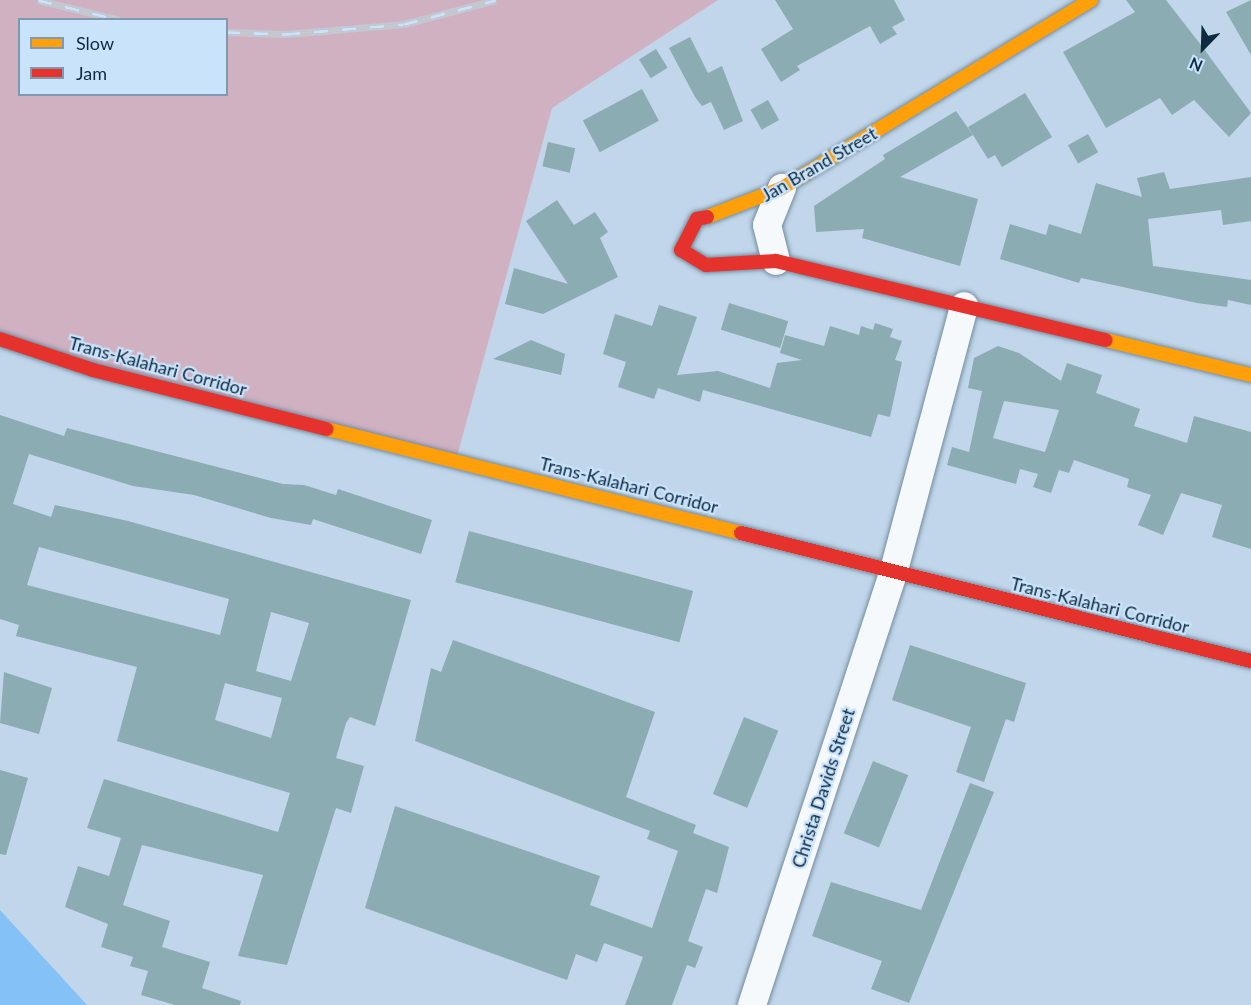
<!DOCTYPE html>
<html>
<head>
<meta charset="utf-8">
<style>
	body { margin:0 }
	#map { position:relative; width:1251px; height:1005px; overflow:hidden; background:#c1d6ea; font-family:Lato,sans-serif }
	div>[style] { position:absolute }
	.green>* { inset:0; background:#d0b1c2 }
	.water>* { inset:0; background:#84c1f7 }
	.building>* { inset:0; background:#8bacb3; transform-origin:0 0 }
	.roads { filter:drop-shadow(0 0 2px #738b9e) drop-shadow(0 0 2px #738b9e) }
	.street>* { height:28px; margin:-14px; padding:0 14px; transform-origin:14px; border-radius:14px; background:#f6f9fc }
	.slow>* { height:14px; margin:-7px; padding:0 7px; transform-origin:7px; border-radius:7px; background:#ff9f0a }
	.jam>* { height:14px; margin:-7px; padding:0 7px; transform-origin:7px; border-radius:7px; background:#e5322d }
	.rail>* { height:7px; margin-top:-3.5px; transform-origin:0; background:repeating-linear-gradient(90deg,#c9e3fb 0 14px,#c3c9d0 0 28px); box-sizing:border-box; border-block:2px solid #c3c9d0 }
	span { translate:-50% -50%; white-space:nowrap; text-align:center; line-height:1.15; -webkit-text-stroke:4.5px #c9e3fb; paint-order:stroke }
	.street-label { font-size:18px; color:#0e2a40 }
	.legend { position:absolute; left:18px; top:18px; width:210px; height:78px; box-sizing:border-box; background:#c9e3fb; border:2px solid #7e99b0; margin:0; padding:8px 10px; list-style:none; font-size:18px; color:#0e2a40 }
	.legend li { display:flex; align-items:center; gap:12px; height:30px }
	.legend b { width:30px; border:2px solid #7e99b0 }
	.north { position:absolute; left:1173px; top:18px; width:60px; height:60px; -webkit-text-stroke:4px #c9e3fb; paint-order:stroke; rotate:203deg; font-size:16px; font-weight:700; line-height:24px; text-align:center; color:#0e2a40 }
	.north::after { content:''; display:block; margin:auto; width:21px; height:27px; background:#0e2a40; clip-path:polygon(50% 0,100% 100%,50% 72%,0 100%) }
</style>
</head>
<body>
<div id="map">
	<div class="green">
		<div style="clip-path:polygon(evenodd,0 0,718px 0,552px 108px,456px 460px,0 337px,0 0,20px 20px,226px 20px,226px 94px,20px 94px,20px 20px)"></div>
	</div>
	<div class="water">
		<div style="clip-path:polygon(0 910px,87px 1005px,0 1005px)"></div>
	</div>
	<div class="building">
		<div style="clip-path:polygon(775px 0,894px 0,905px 20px,892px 27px,897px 34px,880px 44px,870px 26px,797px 66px,800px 70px,781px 82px,761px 49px,793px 29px)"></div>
		<div style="clip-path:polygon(1126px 0,1166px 0,1201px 45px,1251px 113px,1229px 137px,1194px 100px,1172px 115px,1160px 98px,1106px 128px,1063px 52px,1135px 12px)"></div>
		<div style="clip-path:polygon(1251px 0,1251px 55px,1226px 12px)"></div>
		<div style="clip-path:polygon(690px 37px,708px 73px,722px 66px,743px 121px,724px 130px,711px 102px,702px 106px,695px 97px,669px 48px)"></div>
		<div style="left:656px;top:49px;width:22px;height:20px;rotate:58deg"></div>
		<div style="left:642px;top:89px;width:36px;height:67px;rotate:62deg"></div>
		<div style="clip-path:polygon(1025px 93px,1052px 137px,1002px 167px,995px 155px,988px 159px,968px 127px)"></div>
		<div style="left:768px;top:100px;width:23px;height:20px;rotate:61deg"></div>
		<div style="clip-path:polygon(956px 111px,973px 135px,900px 177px,978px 199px,960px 266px,862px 238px,864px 229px,816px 232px,814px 206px,885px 159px,883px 155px)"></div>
		<div style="left:1088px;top:134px;width:21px;height:23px;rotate:61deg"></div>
		<div style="left:548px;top:142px;width:28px;height:25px;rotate:13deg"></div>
		<div style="clip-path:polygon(1164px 172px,1170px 189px,1251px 177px,1251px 221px,1223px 225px,1221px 210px,1148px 219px,1153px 266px,1251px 280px,1251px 305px,1228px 300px,1227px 307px,1197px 303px,1081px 278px,1079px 283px,1000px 259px,1010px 224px,1046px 235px,1049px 224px,1081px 234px,1096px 183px,1142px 197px,1137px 178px)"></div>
		<div style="clip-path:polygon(557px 200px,574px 225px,595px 212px,608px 232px,600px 238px,618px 277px,543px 314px,505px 304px,514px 268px,568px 284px,526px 221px)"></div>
		<div style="left:729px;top:303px;width:62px;height:28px;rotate:17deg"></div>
		<div style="clip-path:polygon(659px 305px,697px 317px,677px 375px,718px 371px,770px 388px,777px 363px,802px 360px,780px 353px,785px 335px,824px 346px,830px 326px,859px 335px,861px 326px,873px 330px,875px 323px,893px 329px,890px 337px,902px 341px,895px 360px,902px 362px,890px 417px,878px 414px,871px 437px,703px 390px,700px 402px,658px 388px,654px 399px,618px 387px,626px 362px,603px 354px,615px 314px,652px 326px)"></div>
		<div style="clip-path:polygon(531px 340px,565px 354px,561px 375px,493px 359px)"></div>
		<div style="clip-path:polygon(evenodd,998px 346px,1019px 353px,1061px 381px,1067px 363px,1102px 375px,1096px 393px,1140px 409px,1134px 426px,1187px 443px,1194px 416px,1251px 432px,1251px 549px,1212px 537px,1222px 505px,1181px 493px,1163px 535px,1138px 525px,1151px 495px,1127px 487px,1129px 479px,1074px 460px,1069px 473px,1059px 470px,1051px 493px,1033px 487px,1038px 474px,1020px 469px,1016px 484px,947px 465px,952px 447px,969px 452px,982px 391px,968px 388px,974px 358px,998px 346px,1004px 401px,1059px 410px,1045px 452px,993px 438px,1004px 401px)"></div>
		<div style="clip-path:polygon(evenodd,0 415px,64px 436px,67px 428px,283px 484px,304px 485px,336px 495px,338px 489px,432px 520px,421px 554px,313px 519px,311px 525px,271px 518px,194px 495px,133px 486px,29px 454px,13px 504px,51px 517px,55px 505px,128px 521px,411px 600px,375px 726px,350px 717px,346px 723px,336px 758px,364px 766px,351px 813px,336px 808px,287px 965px,238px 956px,263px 875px,142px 845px,123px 905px,170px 921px,162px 947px,210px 962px,202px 988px,241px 1001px,240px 1005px,175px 1005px,141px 995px,148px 971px,130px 966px,133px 957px,101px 947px,108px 924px,65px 907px,78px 866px,109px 876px,121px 838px,87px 828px,104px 779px,278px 832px,290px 793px,117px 741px,137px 667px,16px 636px,19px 625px,0 619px,0 415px,39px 547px,229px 599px,220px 635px,27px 585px,39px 547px,0 415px,271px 612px,309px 623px,291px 681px,256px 671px,271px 612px,0 415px,225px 683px,282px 698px,271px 738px,215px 720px,225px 683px)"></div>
		<div style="left:469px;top:531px;width:232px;height:53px;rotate:15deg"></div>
		<div style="clip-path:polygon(453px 640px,655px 712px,626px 797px,696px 825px,693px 833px,729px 847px,717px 893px,706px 889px,688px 941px,703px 947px,695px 968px,687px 965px,672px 1005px,625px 1005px,643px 957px,604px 943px,597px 962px,576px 954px,567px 980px,365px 908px,395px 806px,600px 876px,590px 905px,652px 928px,678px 851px,647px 839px,650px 831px,415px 741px,431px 668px,441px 672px)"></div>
		<div style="clip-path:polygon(910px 645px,1026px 683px,1014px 722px,1006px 719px,984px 782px,956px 772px,971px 727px,892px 700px)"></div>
		<div style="clip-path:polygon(4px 672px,52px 688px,39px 734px,0 723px)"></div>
		<div style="left:744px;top:717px;width:37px;height:83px;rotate:22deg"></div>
		<div style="left:873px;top:761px;width:38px;height:78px;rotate:22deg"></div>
		<div style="clip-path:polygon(0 770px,28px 778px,6px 855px,0 854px)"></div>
		<div style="clip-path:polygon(970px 783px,994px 792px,909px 1003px,871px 989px,882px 961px,812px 936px,831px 882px,921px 910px)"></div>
	</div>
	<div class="roads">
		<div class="street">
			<div style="left:776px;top:261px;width:37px;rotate:-104deg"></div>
			<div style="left:767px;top:225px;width:40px;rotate:-68deg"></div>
			<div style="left:752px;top:1005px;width:458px;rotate:-71.9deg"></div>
			<div style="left:894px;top:570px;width:273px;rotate:-75.1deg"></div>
		</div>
		<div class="slow">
			<div style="left:707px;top:217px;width:80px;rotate:-21.1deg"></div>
			<div style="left:782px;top:188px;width:362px;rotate:-31.3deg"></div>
			<div style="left:1106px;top:340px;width:149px;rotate:13.6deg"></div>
			<div style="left:327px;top:429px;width:427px;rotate:14.1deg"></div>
		</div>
		<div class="jam">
			<div style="left:707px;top:217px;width:10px;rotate:169deg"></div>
			<div style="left:697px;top:219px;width:35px;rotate:117deg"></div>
			<div style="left:681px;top:250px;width:29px;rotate:31deg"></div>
			<div style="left:706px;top:265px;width:70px;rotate:-3.3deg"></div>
			<div style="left:776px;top:261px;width:339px;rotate:13.5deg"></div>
			<div style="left:0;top:339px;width:98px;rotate:18.4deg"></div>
			<div style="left:93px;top:370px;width:241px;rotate:14.2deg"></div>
			<div style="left:741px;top:533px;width:526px;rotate:14.09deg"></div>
		</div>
	</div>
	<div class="rail">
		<div style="left:38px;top:0;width:84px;rotate:13.7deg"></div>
		<div style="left:226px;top:32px;width:60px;rotate:1.9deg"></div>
		<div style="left:286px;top:34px;width:118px;rotate:-4.8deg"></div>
		<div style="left:404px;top:24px;width:95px;rotate:-14.6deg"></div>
	</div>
	<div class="street-label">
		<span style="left:819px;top:164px;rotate:-30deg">Jan Brand Street</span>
		<span style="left:158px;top:366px;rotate:15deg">Trans-Kalahari Corridor</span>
		<span style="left:629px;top:485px;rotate:14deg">Trans-Kalahari Corridor</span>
		<span style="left:1100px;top:605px;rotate:14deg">Trans-Kalahari Corridor</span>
		<span style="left:823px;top:788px;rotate:-72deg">Christa Davids Street</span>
	</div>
	<ul class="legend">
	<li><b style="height:8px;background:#ff9f0a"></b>Slow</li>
	<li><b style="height:8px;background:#e5322d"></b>Jam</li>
	</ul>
	<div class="north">N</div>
</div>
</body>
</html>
